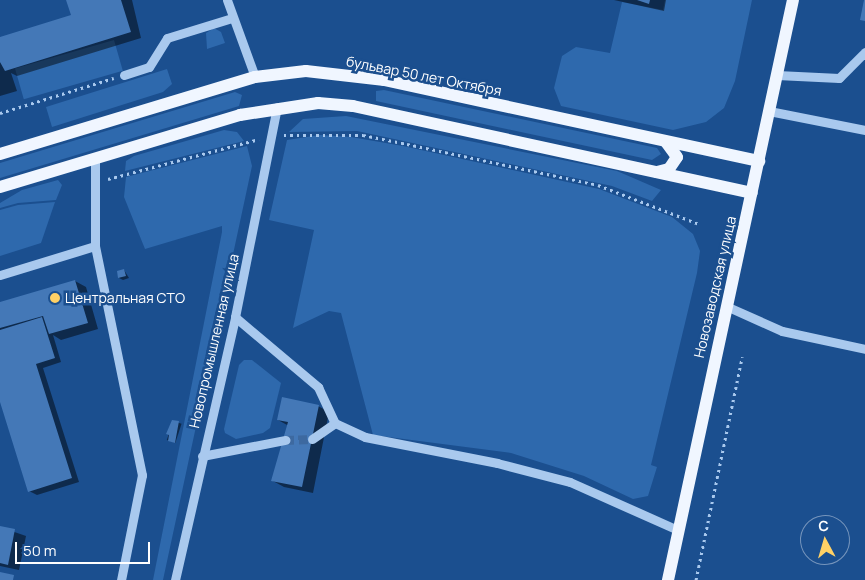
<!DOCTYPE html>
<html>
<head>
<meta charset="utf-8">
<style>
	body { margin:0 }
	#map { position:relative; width:865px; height:580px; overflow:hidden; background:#1b4f8f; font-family:Manrope,sans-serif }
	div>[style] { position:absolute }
	.green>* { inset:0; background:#2e69ad; transform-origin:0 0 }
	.shadow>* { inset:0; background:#0007; transform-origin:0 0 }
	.building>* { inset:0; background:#4478b7 }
	.minor-tunnel>* { height:9px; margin-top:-4.5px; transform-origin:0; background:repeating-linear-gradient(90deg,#3d69a0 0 9px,transparent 0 13.5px) }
	.path>* { height:3px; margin-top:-1.5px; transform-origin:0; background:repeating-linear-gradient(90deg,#a9c9ee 0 2.5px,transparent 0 6.5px) }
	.minor>* { height:9px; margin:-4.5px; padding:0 4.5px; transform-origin:4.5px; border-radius:4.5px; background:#a9c9ee }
	.major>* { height:12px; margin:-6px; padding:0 6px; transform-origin:6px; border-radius:6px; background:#f0f6ff }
	.dots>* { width:14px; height:14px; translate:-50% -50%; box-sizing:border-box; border:2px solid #1b4f8f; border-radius:50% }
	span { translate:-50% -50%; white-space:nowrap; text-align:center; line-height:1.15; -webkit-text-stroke:5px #1b4f8f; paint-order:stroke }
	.street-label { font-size:14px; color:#fff }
	.poi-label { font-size:14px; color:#fff }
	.left { translate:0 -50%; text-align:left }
	.north { position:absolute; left:800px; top:515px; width:50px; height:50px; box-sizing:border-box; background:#1b4f8f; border:1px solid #7695bc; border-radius:50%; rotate:354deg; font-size:14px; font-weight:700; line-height:20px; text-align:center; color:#fff }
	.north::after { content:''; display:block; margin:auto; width:18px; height:22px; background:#ffd166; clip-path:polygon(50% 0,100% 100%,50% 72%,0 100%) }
	.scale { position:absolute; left:15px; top:542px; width:135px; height:22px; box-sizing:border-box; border:2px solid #fff; border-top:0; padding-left:6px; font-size:15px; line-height:18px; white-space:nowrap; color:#fff; -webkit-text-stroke:4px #1b4f8f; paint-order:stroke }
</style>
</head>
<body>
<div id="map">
	<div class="green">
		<div style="clip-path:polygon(665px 0,752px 0,735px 81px,724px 108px,706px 122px,673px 130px,561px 106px,554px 88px,562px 56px,576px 47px,610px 53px,622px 2px,663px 10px)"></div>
		<div style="clip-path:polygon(214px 28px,221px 32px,225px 43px,207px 49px,206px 33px)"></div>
		<div style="left:114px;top:40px;width:32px;height:103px;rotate:74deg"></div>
		<div style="clip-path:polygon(167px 69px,172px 84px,163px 92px,52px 127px,46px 107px)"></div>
		<div style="clip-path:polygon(384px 90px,657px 148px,661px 154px,652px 160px,376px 101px,376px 91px)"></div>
		<div style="clip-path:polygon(235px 92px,242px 95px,239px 106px,0 178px,0 163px)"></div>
		<div style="clip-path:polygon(346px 116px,617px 171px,661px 190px,652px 201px,612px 186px,357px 131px,289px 132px,303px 119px)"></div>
		<div style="clip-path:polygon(224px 130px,237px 132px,244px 141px,125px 171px,126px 161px,134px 156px)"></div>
		<div style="clip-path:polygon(320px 135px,351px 137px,403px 146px,599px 189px,672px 217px,693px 234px,700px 251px,697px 273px,651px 465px,657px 467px,648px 496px,633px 499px,584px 476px,511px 453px,373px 435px,341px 313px,329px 311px,293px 328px,314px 230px,269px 220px,287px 140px)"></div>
		<div style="clip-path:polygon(247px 146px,252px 166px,163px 580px,153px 580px,222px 232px,222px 226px,145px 249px,124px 197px,126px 177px)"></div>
		<div style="clip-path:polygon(58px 180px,62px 185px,56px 200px,18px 203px,0 208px,0 203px,22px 190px)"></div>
		<div style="clip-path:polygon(55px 202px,41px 243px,0 256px,0 210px,18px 205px)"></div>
		<div style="clip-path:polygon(244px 360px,252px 360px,281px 383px,270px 428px,263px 433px,236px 439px,225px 433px,224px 429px,239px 365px)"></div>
	</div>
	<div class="shadow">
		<div style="clip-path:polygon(67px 0,132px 0,141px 38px,17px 76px,11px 73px,17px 91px,0 96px,0 62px,3px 64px,0 38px,72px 16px)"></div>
		<div style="clip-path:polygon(614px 0,666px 0,664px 11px)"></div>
		<div style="clip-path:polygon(124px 270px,129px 278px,123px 280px,119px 278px)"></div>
		<div style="clip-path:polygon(75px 281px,86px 287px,98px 329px,61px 340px,53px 335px,61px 362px,43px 368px,79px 482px,37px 495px,29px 491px,0 398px,0 303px)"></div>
		<div style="clip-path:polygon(318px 406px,329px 412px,313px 493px,284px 487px,273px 481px,289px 426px,278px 420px)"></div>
		<div style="left:173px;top:421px;width:9px;height:20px;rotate:18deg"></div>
		<div style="clip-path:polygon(0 527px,26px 536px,19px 570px,0 566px)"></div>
	</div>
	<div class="building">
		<div style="clip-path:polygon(66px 0,121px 0,131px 32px,5px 71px,0 62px,0 37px,71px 15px)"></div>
		<div style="clip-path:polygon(637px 0,650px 0,649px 4px)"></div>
		<div style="clip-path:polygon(864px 0,865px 0,865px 21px,860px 20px)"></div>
		<div style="clip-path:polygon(124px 269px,126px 276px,118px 278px,117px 271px)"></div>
		<div style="clip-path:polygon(75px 280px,88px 323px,49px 334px,43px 316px,0 328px,0 302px)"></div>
		<div style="clip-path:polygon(42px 317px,55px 358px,36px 364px,72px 478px,28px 492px,0 402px,0 330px)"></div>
		<div style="clip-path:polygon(282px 397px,319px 405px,302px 487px,271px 481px,288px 422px,277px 420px)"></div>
		<div style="clip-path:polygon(172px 420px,179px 421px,175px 443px,168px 441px,169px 435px,166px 434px)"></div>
		<div style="clip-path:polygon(0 526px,15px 529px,8px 565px,0 563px)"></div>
		<div style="clip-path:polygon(0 572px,14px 575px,13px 580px,0 580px)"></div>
	</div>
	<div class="minor-tunnel">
		<div style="left:285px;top:440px;width:27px;rotate:-2deg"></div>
	</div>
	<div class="path">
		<div style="left:0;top:113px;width:119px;rotate:-17.1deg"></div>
		<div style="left:284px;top:135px;width:79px"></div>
		<div style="left:363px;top:135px;width:45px;rotate:11.6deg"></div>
		<div style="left:407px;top:144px;width:195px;rotate:12.1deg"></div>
		<div style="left:598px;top:185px;width:108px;rotate:21.1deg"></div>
		<div style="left:108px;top:179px;width:156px;rotate:-14.8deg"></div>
		<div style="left:696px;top:580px;width:228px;rotate:-78.3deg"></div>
	</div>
	<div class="minor">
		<div style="left:227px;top:0;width:82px;rotate:70deg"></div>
		<div style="left:124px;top:75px;width:26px;rotate:-18deg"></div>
		<div style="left:149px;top:67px;width:34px;rotate:-58deg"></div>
		<div style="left:167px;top:38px;width:68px;rotate:-17.1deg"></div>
		<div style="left:777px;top:75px;width:62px;rotate:2.8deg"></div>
		<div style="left:839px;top:78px;width:37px;rotate:-45deg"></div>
		<div style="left:769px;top:111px;width:98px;rotate:11.2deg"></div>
		<div style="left:95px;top:246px;width:234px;rotate:78.4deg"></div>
		<div style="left:142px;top:475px;width:107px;rotate:101.3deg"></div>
		<div style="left:0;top:275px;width:99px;rotate:-17deg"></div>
		<div style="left:95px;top:246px;width:87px;rotate:-90deg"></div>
		<div style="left:726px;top:306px;width:61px;rotate:24.1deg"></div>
		<div style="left:782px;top:331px;width:85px;rotate:12.2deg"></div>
		<div style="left:235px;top:317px;width:109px;rotate:40.1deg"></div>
		<div style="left:318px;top:387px;width:40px;rotate:65deg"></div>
		<div style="left:335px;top:423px;width:28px;rotate:145deg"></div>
		<div style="left:335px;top:423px;width:33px;rotate:25deg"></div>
		<div style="left:365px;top:437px;width:135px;rotate:11.1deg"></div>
		<div style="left:497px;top:463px;width:75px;rotate:14.6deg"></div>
		<div style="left:570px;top:482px;width:118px;rotate:24deg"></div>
		<div style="left:202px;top:456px;width:85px;rotate:-10.9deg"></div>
		<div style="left:175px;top:580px;width:270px;rotate:-77.1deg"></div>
		<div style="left:235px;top:317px;width:214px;rotate:-78.7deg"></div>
	</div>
	<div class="major">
		<div style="left:0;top:154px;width:266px;rotate:-16.8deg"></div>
		<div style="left:255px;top:77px;width:51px;rotate:-6.7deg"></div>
		<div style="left:306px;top:71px;width:79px;rotate:6.6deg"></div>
		<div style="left:384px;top:80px;width:384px;rotate:12.2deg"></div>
		<div style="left:657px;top:172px;width:12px;rotate:-14deg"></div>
		<div style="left:669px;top:169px;width:14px;rotate:-56deg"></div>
		<div style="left:677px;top:157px;width:19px;rotate:-126deg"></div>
		<div style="left:0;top:187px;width:251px;rotate:-16.7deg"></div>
		<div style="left:240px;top:115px;width:79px;rotate:-8.7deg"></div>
		<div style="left:318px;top:103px;width:35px;rotate:5deg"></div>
		<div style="left:353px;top:106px;width:408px;rotate:12.3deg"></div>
		<div style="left:668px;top:580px;width:593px;rotate:-77.84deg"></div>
	</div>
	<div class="dots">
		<div style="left:55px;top:298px;background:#ffd166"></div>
	</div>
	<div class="street-label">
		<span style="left:424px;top:76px;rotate:11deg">бульвар 50 лет Октября</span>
		<span style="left:715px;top:287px;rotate:-77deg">Новозаводская улица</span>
		<span style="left:214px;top:341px;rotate:-77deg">Новопромышленная улица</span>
	</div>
	<div class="poi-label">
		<span class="left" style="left:65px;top:298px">Центральная СТО</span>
	</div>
	<div class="north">С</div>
	<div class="scale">50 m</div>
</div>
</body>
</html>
